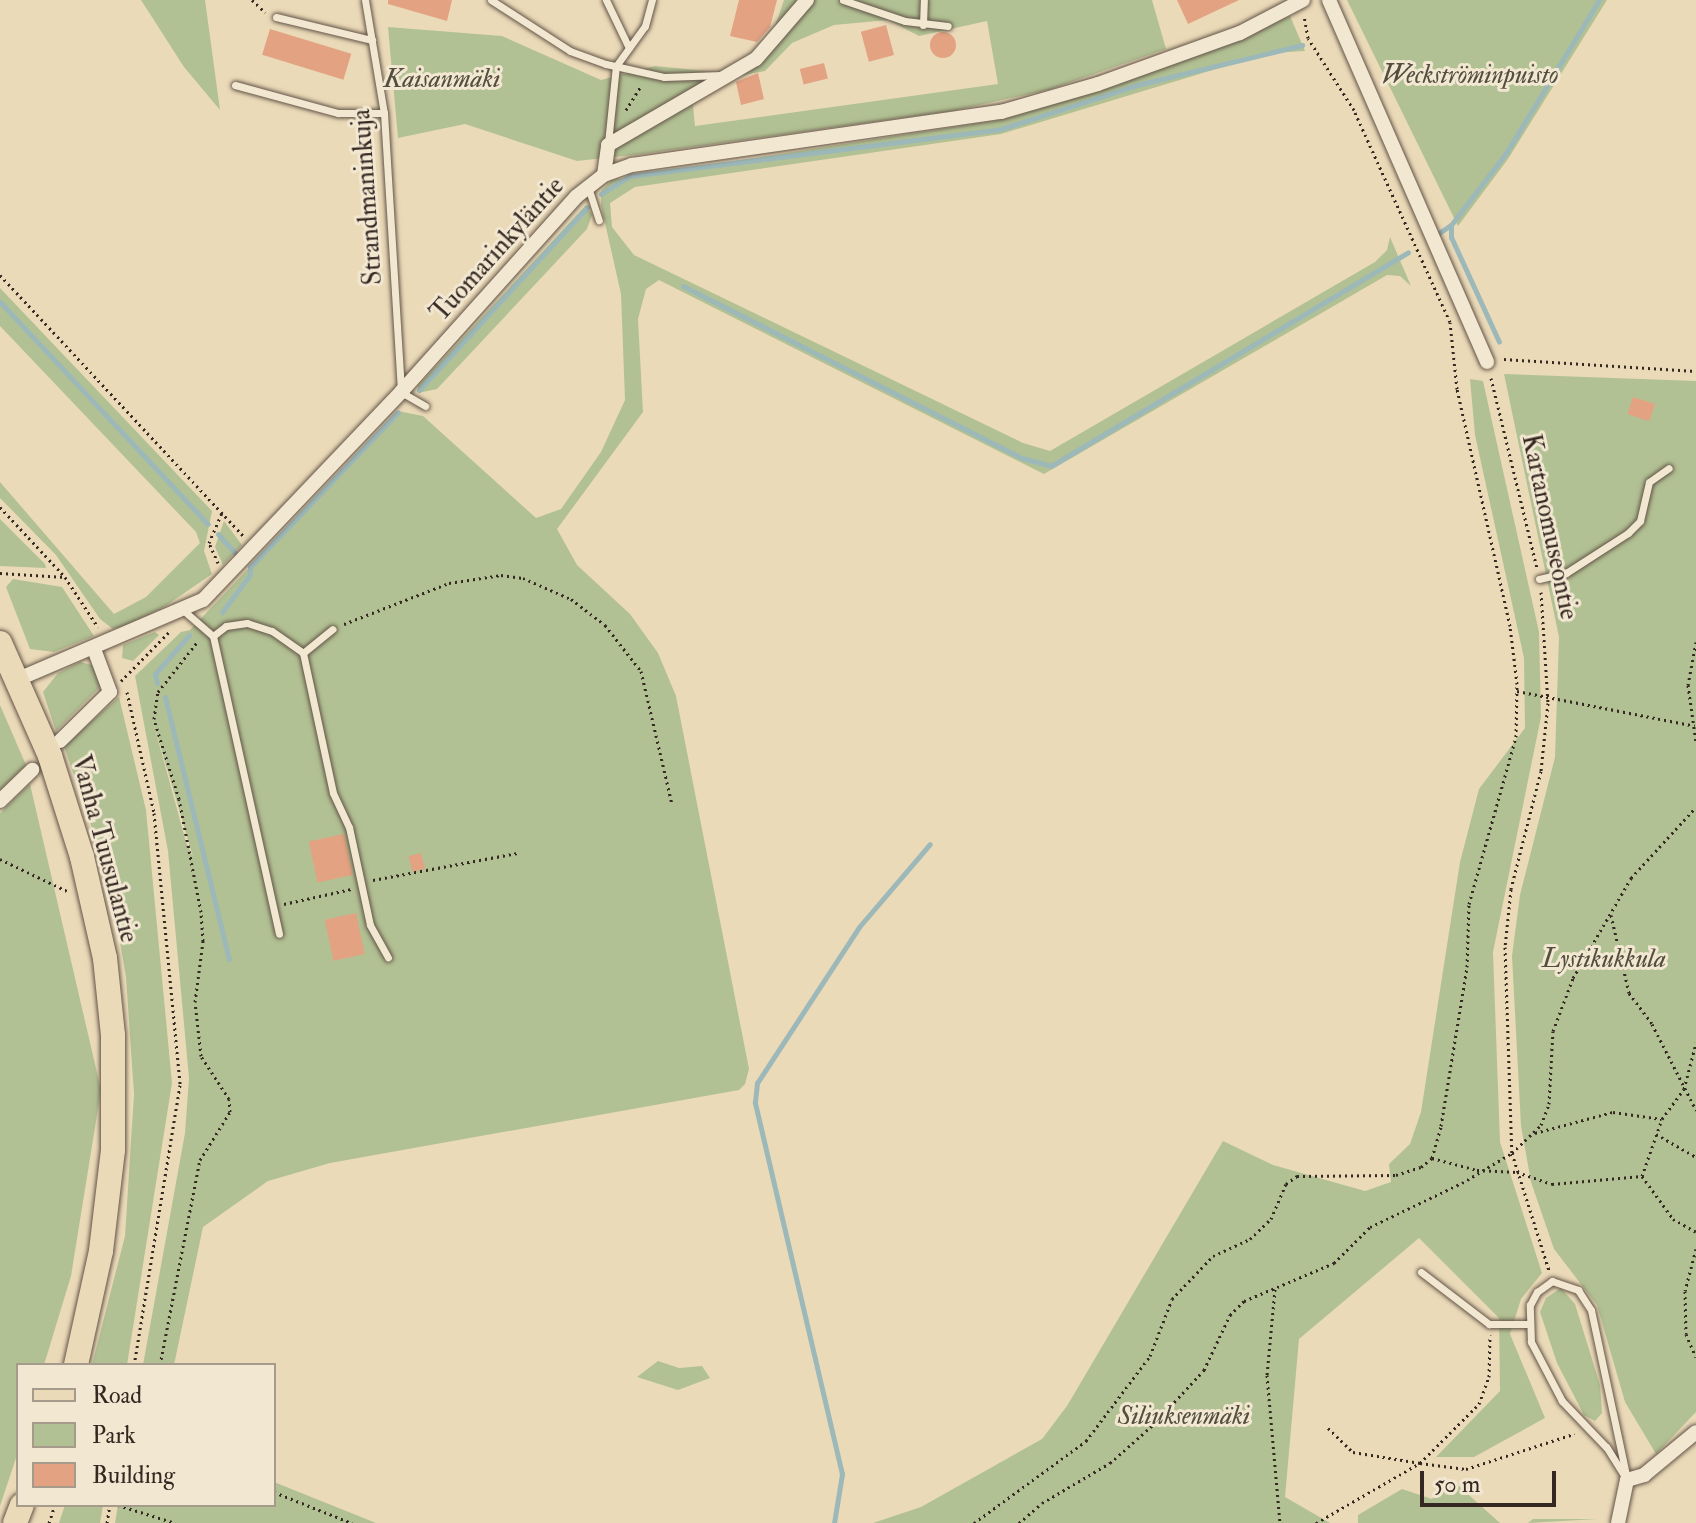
<!DOCTYPE html>
<html>
<head>
<meta charset="utf-8">
<style>
	body { margin:0 }
	#map { position:relative; width:1696px; height:1523px; overflow:hidden; background:#ebdab8; font-family:"IM FELL Double Pica",serif }
	div>[style] { position:absolute }
	.green>* { inset:0; background:#b2c193 }
	.stream>* { height:5px; margin:-2.5px; padding:0 2.5px; transform-origin:2.5px; border-radius:2.5px; background:#9cb8b9 }
	.building>* { inset:0; background:#e3a282; transform-origin:0 0 }
	.round { border-radius:50% }
	.path>* { height:3px; margin-top:-1.5px; transform-origin:0; background:repeating-linear-gradient(90deg,#352822 0 2px,transparent 0 6px) }
	.roads { filter:drop-shadow(0 0 2px #625448) drop-shadow(0 0 2px #625448) }
	.lane>* { height:7px; margin:-3.5px; padding:0 3.5px; transform-origin:3.5px; border-radius:3.5px; background:#f2e7d1 }
	.street>* { height:14px; margin:-7px; padding:0 7px; transform-origin:7px; border-radius:7px; background:#f2e7d1 }
	.primary>* { height:24px; margin:-12px; padding:0 12px; transform-origin:12px; border-radius:12px; background:#ebdab8 }
	span { translate:-50% -50%; white-space:nowrap; text-align:center; line-height:1.15; -webkit-text-stroke:6px #f2e7d1; paint-order:stroke }
	.park-label { font-size:26px; color:#544e3e; font-style:italic }
	.street-label { font-size:26px; color:#352822 }
	.legend { position:absolute; left:16px; top:1363px; width:260px; height:144px; box-sizing:border-box; background:#f2e7d1; border:2px solid #a69b8b; margin:0; padding:10px 14px; list-style:none; font-size:24px; color:#352822 }
	.legend li { display:flex; align-items:center; gap:16px; height:40px }
	.legend b { width:40px; border:2px solid #a69b8b }
	.scale { position:absolute; left:1420px; top:1471px; width:136px; height:36px; box-sizing:border-box; border:4px solid #352822; border-top:0; padding-left:10px; font-size:24px; line-height:28px; white-space:nowrap; color:#352822; -webkit-text-stroke:6px #f2e7d1; paint-order:stroke }
</style>
</head>
<body>
<div id="map">
	<div class="green">
		<div style="clip-path:polygon(141px 0,205px 0,220px 110px,184px 67px)"></div>
		<div style="clip-path:polygon(evenodd,784px 0,1152px 0,1166px 49px,1048px 90px,952px 111px,642px 154px,577px 161px,465px 124px,398px 138px,388px 27px,502px 36px,601px 80px,655px 66px,717px 72px,751px 58px,769px 44px,784px 0,888px 20px,919px 36px,987px 21px,998px 84px,695px 126px,693px 105px,733px 77px,765px 71px,792px 43px,834px 25px,888px 20px)"></div>
		<div style="clip-path:polygon(1347px 0,1607px 0,1508px 159px,1458px 226px)"></div>
		<div style="clip-path:polygon(evenodd,1290px 16px,1305px 51px,1269px 53px,1001px 134px,635px 187px,610px 203px,612px 227px,634px 255px,1023px 443px,1050px 451px,1375px 262px,1387px 250px,1390px 237px,1411px 286px,1400px 276px,1387px 275px,1044px 474px,659px 280px,646px 289px,638px 319px,643px 412px,557px 529px,577px 565px,630px 614px,658px 653px,676px 696px,749px 1069px,745px 1084px,739px 1090px,330px 1163px,268px 1181px,203px 1227px,174px 1365px,143px 1365px,185px 1133px,189px 1078px,168px 851px,135px 676px,181px 632px,190px 630px,398px 411px,423px 416px,536px 518px,561px 509px,601px 452px,625px 400px,621px 294px,601px 205px,601px 191px,612px 180px,999px 120px,1173px 64px,1290px 16px,151px 714px,193px 857px,186px 842px,151px 714px)"></div>
		<div style="clip-path:polygon(586px 205px,592px 215px,587px 229px,437px 389px,418px 393px,418px 386px)"></div>
		<div style="clip-path:polygon(0 288px,212px 511px,204px 551px,212px 574px,164px 607px,125px 626px,113px 629px,100px 619px,56px 555px,0 498px,0 482px,114px 614px,146px 597px,200px 543px,196px 532px,0 326px)"></div>
		<div style="clip-path:polygon(1504px 374px,1696px 381px,1696px 1412px,1656px 1454px,1625px 1402px,1597px 1305px,1554px 1249px,1531px 1182px,1521px 1126px,1512px 956px,1520px 895px,1555px 757px,1559px 637px)"></div>
		<div style="clip-path:polygon(1470px 379px,1483px 381px,1539px 632px,1541px 717px,1493px 952px,1500px 1142px,1542px 1273px,1521px 1299px,1510px 1334px,1545px 1418px,1474px 1457px,1436px 1457px,1500px 1391px,1499px 1318px,1419px 1238px,1299px 1339px,1285px 1497px,1330px 1523px,873px 1523px,921px 1507px,1042px 1439px,1067px 1406px,1223px 1141px,1273px 1165px,1365px 1191px,1391px 1182px,1389px 1164px,1410px 1144px,1421px 1112px,1460px 862px,1479px 789px,1525px 728px,1524px 658px,1475px 435px)"></div>
		<div style="clip-path:polygon(0 519px,45px 564px,46px 568px,0 566px)"></div>
		<div style="clip-path:polygon(224px 521px,242px 545px,223px 565px,215px 547px)"></div>
		<div style="clip-path:polygon(13px 579px,62px 587px,94px 636px,54px 652px,30px 649px,6px 587px)"></div>
		<div style="clip-path:polygon(155px 632px,159px 635px,133px 661px,122px 658px,123px 645px)"></div>
		<div style="clip-path:polygon(80px 662px,92px 665px,100px 674px,100px 687px,56px 731px,43px 692px,58px 673px)"></div>
		<div style="clip-path:polygon(119px 697px,146px 810px,172px 1083px,127px 1365px,92px 1365px,125px 1236px,134px 1094px,126px 977px,109px 878px,64px 746px)"></div>
		<div style="clip-path:polygon(0 705px,26px 765px,0 790px)"></div>
		<div style="clip-path:polygon(30px 784px,101px 1090px,71px 1276px,44px 1365px,18px 1365px,18px 1452px,0 1506px,0 813px)"></div>
		<div style="clip-path:polygon(1561px 1288px,1575px 1304px,1600px 1385px,1602px 1413px,1595px 1421px,1584px 1415px,1557px 1363px,1540px 1312px,1546px 1298px)"></div>
		<div style="clip-path:polygon(658px 1361px,679px 1368px,702px 1366px,710px 1378px,678px 1390px,637px 1377px)"></div>
		<div style="clip-path:polygon(1451px 1479px,1500px 1523px,1358px 1523px,1358px 1515px,1402px 1489px,1432px 1499px)"></div>
		<div style="clip-path:polygon(274px 1482px,376px 1523px,115px 1523px,118px 1505px,274px 1505px)"></div>
		<div style="clip-path:polygon(65px 1505px,103px 1505px,100px 1523px,59px 1523px)"></div>
		<div style="clip-path:polygon(1533px 1519px,1597px 1519px,1528px 1523px)"></div>
	</div>
	<div class="stream">
		<div style="left:601px;top:194px;width:34px;rotate:-32deg"></div>
		<div style="left:630px;top:176px;width:374px;rotate:-7.2deg"></div>
		<div style="left:1001px;top:129px;width:143px;rotate:-17.9deg"></div>
		<div style="left:1137px;top:85px;width:170px;rotate:-13.6deg"></div>
		<div style="left:1451px;top:226px;width:11px;rotate:90deg"></div>
		<div style="left:1451px;top:237px;width:115px;rotate:65.4deg"></div>
		<div style="left:1439px;top:233px;width:14px;rotate:-34deg"></div>
		<div style="left:1451px;top:225px;width:91px;rotate:-52.6deg"></div>
		<div style="left:1506px;top:153px;width:179px;rotate:-58.7deg"></div>
		<div style="left:683px;top:286px;width:380px;rotate:26.9deg"></div>
		<div style="left:1022px;top:458px;width:30px;rotate:15deg"></div>
		<div style="left:1051px;top:466px;width:416px;rotate:-30.9deg"></div>
		<div style="left:0;top:302px;width:304px;rotate:46.9deg"></div>
		<div style="left:419px;top:390px;width:248px;rotate:-47.4deg"></div>
		<div style="left:218px;top:534px;width:25px;rotate:48deg"></div>
		<div style="left:250px;top:567px;width:214px;rotate:-46.3deg"></div>
		<div style="left:222px;top:612px;width:46px;rotate:-52.9deg"></div>
		<div style="left:250px;top:575px;width:8px;rotate:-90deg"></div>
		<div style="left:157px;top:683px;width:9px;rotate:-103deg"></div>
		<div style="left:155px;top:674px;width:52px;rotate:-48.9deg"></div>
		<div style="left:165px;top:697px;width:270px;rotate:76.3deg"></div>
		<div style="left:834px;top:1523px;width:50px;rotate:-80.7deg"></div>
		<div style="left:842px;top:1474px;width:382px;rotate:-103.2deg"></div>
		<div style="left:755px;top:1102px;width:19px;rotate:-84deg"></div>
		<div style="left:757px;top:1083px;width:186px;rotate:-56.8deg"></div>
		<div style="left:859px;top:927px;width:109px;rotate:-49.5deg"></div>
	</div>
	<div class="building">
		<div style="clip-path:polygon(388px 0,452px 0,447px 21px,388px 4px)"></div>
		<div style="clip-path:polygon(739px 0,777px 0,770px 27px,757px 42px,730px 36px)"></div>
		<div style="clip-path:polygon(1177px 0,1239px 0,1188px 24px)"></div>
		<div style="left:886px;top:25px;width:31px;height:26px;rotate:75deg"></div>
		<div style="left:270px;top:29px;width:85px;height:27px;rotate:17deg"></div>
		<div class="round" style="left:930px;top:32px;width:26px;height:26px"></div>
		<div style="left:824px;top:63px;width:16px;height:25px;rotate:76deg"></div>
		<div style="clip-path:polygon(758px 73px,764px 99px,741px 105px,736px 82px)"></div>
		<div style="left:1633px;top:397px;width:23px;height:18px;rotate:18deg"></div>
		<div style="left:344px;top:834px;width:42px;height:36px;rotate:78deg"></div>
		<div style="left:421px;top:853px;width:16px;height:13px;rotate:75deg"></div>
		<div style="left:356px;top:913px;width:42px;height:32px;rotate:78deg"></div>
	</div>
	<div class="path">
		<div style="left:252px;top:0;width:18px;rotate:43deg"></div>
		<div style="left:626px;top:110px;width:28px;rotate:-58deg"></div>
		<div style="left:0;top:275px;width:357px;rotate:47deg"></div>
		<div style="left:1504px;top:359px;width:192px;rotate:3.6deg"></div>
		<div style="left:1491px;top:378px;width:195px;rotate:76.4deg"></div>
		<div style="left:0;top:507px;width:96px;rotate:47.1deg"></div>
		<div style="left:65px;top:577px;width:60px;rotate:56.6deg"></div>
		<div style="left:218px;top:563px;width:22px;rotate:-114deg"></div>
		<div style="left:209px;top:543px;width:34px;rotate:-67deg"></div>
		<div style="left:0;top:573px;width:65px;rotate:3.5deg"></div>
		<div style="left:1541px;top:592px;width:111px;rotate:86.4deg"></div>
		<div style="left:1548px;top:703px;width:68px;rotate:95.9deg"></div>
		<div style="left:1541px;top:771px;width:122px;rotate:104.3deg"></div>
		<div style="left:1511px;top:889px;width:58px;rotate:95.9deg"></div>
		<div style="left:1505px;top:947px;width:206px;rotate:88.1deg"></div>
		<div style="left:1512px;top:1153px;width:123px;rotate:72.5deg"></div>
		<div style="left:344px;top:624px;width:113px;rotate:-21.3deg"></div>
		<div style="left:449px;top:583px;width:53px;rotate:-8.7deg"></div>
		<div style="left:501px;top:575px;width:22px;rotate:8deg"></div>
		<div style="left:523px;top:578px;width:52px;rotate:23.6deg"></div>
		<div style="left:571px;top:599px;width:43px;rotate:37.4deg"></div>
		<div style="left:605px;top:625px;width:58px;rotate:52deg"></div>
		<div style="left:641px;top:671px;width:137px;rotate:76.9deg"></div>
		<div style="left:1696px;top:642px;width:44px;rotate:100.5deg"></div>
		<div style="left:1688px;top:685px;width:58px;rotate:82deg"></div>
		<div style="left:121px;top:681px;width:69px;rotate:-45.6deg"></div>
		<div style="left:1517px;top:691px;width:181px;rotate:11.1deg"></div>
		<div style="left:127px;top:692px;width:124px;rotate:77.4deg"></div>
		<div style="left:154px;top:813px;width:273px;rotate:84.5deg"></div>
		<div style="left:180px;top:1085px;width:284px;rotate:99.3deg"></div>
		<div style="left:0;top:859px;width:74px;rotate:25.5deg"></div>
		<div style="left:373px;top:880px;width:147px;rotate:-10.6deg"></div>
		<div style="left:284px;top:904px;width:69px;rotate:-12.6deg"></div>
		<div style="left:1611px;top:915px;width:80px;rotate:77deg"></div>
		<div style="left:1629px;top:993px;width:39px;rotate:53deg"></div>
		<div style="left:1652px;top:1024px;width:97px;rotate:62.9deg"></div>
		<div style="left:1535px;top:1133px;width:81px;rotate:-15.1deg"></div>
		<div style="left:1613px;top:1112px;width:49px;rotate:8.1deg"></div>
		<div style="left:1656px;top:1134px;width:46px;rotate:29.9deg"></div>
		<div style="left:1432px;top:1158px;width:47px;rotate:14.9deg"></div>
		<div style="left:1477px;top:1170px;width:40px;rotate:2.9deg"></div>
		<div style="left:1517px;top:1172px;width:37px;rotate:19deg"></div>
		<div style="left:1552px;top:1184px;width:90px;rotate:-5.1deg"></div>
		<div style="left:1642px;top:1176px;width:60px;rotate:-70.7deg"></div>
		<div style="left:1662px;top:1119px;width:37px;rotate:-54deg"></div>
		<div style="left:1684px;top:1089px;width:48px;rotate:-75.4deg"></div>
		<div style="left:1642px;top:1176px;width:53px;rotate:54.2deg"></div>
		<div style="left:1673px;top:1219px;width:26px;rotate:29deg"></div>
		<div style="left:1696px;top:1249px;width:43px;rotate:104.7deg"></div>
		<div style="left:1685px;top:1291px;width:43px;rotate:88.7deg"></div>
		<div style="left:1686px;top:1334px;width:25px;rotate:67deg"></div>
		<div style="left:1275px;top:1289px;width:86px;rotate:95.3deg"></div>
		<div style="left:1267px;top:1375px;width:149px;rotate:85deg"></div>
		<div style="left:160px;top:1365px;width:209px;rotate:-79deg"></div>
		<div style="left:200px;top:1160px;width:57px;rotate:-58deg"></div>
		<div style="left:230px;top:1112px;width:13px;rotate:-94deg"></div>
		<div style="left:229px;top:1099px;width:51px;rotate:-123.1deg"></div>
		<div style="left:201px;top:1056px;width:54px;rotate:-96.3deg"></div>
		<div style="left:195px;top:1002px;width:62px;rotate:-82.5deg"></div>
		<div style="left:203px;top:941px;width:29px;rotate:-94deg"></div>
		<div style="left:201px;top:912px;width:115px;rotate:-101deg"></div>
		<div style="left:179px;top:799px;width:84px;rotate:-107.4deg"></div>
		<div style="left:154px;top:719px;width:27px;rotate:-82deg"></div>
		<div style="left:158px;top:692px;width:65px;rotate:-51.9deg"></div>
		<div style="left:1328px;top:1428px;width:35px;rotate:44deg"></div>
		<div style="left:1353px;top:1452px;width:68px;rotate:9.3deg"></div>
		<div style="left:1420px;top:1463px;width:83px;rotate:-45deg"></div>
		<div style="left:1479px;top:1404px;width:29px;rotate:-70deg"></div>
		<div style="left:1489px;top:1377px;width:42px;rotate:-88.6deg"></div>
		<div style="left:274px;top:1492px;width:84px;rotate:21.7deg"></div>
		<div style="left:118px;top:1505px;width:60px;rotate:17.5deg"></div>
		<div style="left:49px;top:1523px;width:19px;rotate:-72deg"></div>
		<div style="left:107px;top:1523px;width:18px;rotate:-81deg"></div>
		<div style="left:974px;top:1523px;width:139px;rotate:-36.2deg"></div>
		<div style="left:1086px;top:1441px;width:106px;rotate:-53deg"></div>
		<div style="left:1150px;top:1356px;width:61px;rotate:-68.9deg"></div>
		<div style="left:1172px;top:1299px;width:59px;rotate:-46.4deg"></div>
		<div style="left:1213px;top:1256px;width:41px;rotate:-24.7deg"></div>
		<div style="left:1250px;top:1239px;width:29px;rotate:-44deg"></div>
		<div style="left:1271px;top:1219px;width:38px;rotate:-67deg"></div>
		<div style="left:1286px;top:1184px;width:14px;rotate:-36deg"></div>
		<div style="left:1297px;top:1176px;width:99px;rotate:-0.6deg"></div>
		<div style="left:1396px;top:1175px;width:26px;rotate:-18deg"></div>
		<div style="left:1421px;top:1167px;width:14px;rotate:-39deg"></div>
		<div style="left:1432px;top:1158px;width:33px;rotate:-74deg"></div>
		<div style="left:1441px;top:1126px;width:161px;rotate:-80.7deg"></div>
		<div style="left:1467px;top:967px;width:63px;rotate:-88.2deg"></div>
		<div style="left:1469px;top:904px;width:173px;rotate:-74.3deg"></div>
		<div style="left:1516px;top:737px;width:53px;rotate:-88.9deg"></div>
		<div style="left:1517px;top:684px;width:58px;rotate:-96.9deg"></div>
		<div style="left:1510px;top:626px;width:243px;rotate:-102.6deg"></div>
		<div style="left:1457px;top:389px;width:67px;rotate:-96deg"></div>
		<div style="left:1450px;top:322px;width:233px;rotate:-114.4deg"></div>
		<div style="left:1354px;top:110px;width:85px;rotate:-122.6deg"></div>
		<div style="left:1308px;top:38px;width:22px;rotate:-100deg"></div>
		<div style="left:1019px;top:1523px;width:30px;rotate:-41deg"></div>
		<div style="left:1042px;top:1503px;width:79px;rotate:-30.5deg"></div>
		<div style="left:1110px;top:1463px;width:59px;rotate:-41.6deg"></div>
		<div style="left:1154px;top:1424px;width:74px;rotate:-47.2deg"></div>
		<div style="left:1204px;top:1370px;width:61px;rotate:-64.7deg"></div>
		<div style="left:1230px;top:1315px;width:20px;rotate:-45deg"></div>
		<div style="left:1244px;top:1301px;width:98px;rotate:-22.9deg"></div>
		<div style="left:1334px;top:1263px;width:51px;rotate:-45deg"></div>
		<div style="left:1370px;top:1227px;width:102px;rotate:-25.6deg"></div>
		<div style="left:1462px;top:1183px;width:58px;rotate:-31deg"></div>
		<div style="left:1512px;top:1153px;width:40px;rotate:-44deg"></div>
		<div style="left:1541px;top:1125px;width:22px;rotate:-69deg"></div>
		<div style="left:1549px;top:1104px;width:73px;rotate:-86.9deg"></div>
		<div style="left:1553px;top:1031px;width:57px;rotate:-69.3deg"></div>
		<div style="left:1573px;top:978px;width:116px;rotate:-59.9deg"></div>
		<div style="left:1631px;top:878px;width:96px;rotate:-47.5deg"></div>
		<div style="left:1316px;top:1523px;width:120px;rotate:-30deg"></div>
		<div style="left:1420px;top:1463px;width:46px;rotate:7.4deg"></div>
		<div style="left:1466px;top:1469px;width:114px;rotate:-18deg"></div>
	</div>
	<div class="roads">
		<div class="lane">
			<div style="left:365px;top:0;width:115px;rotate:80.5deg"></div>
			<div style="left:384px;top:113px;width:280px;rotate:86.5deg"></div>
			<div style="left:401px;top:392px;width:28px;rotate:30deg"></div>
			<div style="left:491px;top:0;width:94px;rotate:32.8deg"></div>
			<div style="left:570px;top:51px;width:38px;rotate:20deg"></div>
			<div style="left:606px;top:64px;width:59px;rotate:12.6deg"></div>
			<div style="left:664px;top:77px;width:58px;rotate:-2deg"></div>
			<div style="left:606px;top:0;width:53px;rotate:64.4deg"></div>
			<div style="left:843px;top:0;width:65px;rotate:18.7deg"></div>
			<div style="left:905px;top:21px;width:43px;rotate:6.6deg"></div>
			<div style="left:276px;top:17px;width:99px;rotate:13.5deg"></div>
			<div style="left:923px;top:25px;width:25px;rotate:-88deg"></div>
			<div style="left:235px;top:85px;width:107px;rotate:15.2deg"></div>
			<div style="left:338px;top:113px;width:46px"></div>
			<div style="left:608px;top:143px;width:77px;rotate:-84.1deg"></div>
			<div style="left:616px;top:66px;width:49px;rotate:-54.1deg"></div>
			<div style="left:645px;top:26px;width:27px;rotate:-75deg"></div>
			<div style="left:588px;top:187px;width:35px;rotate:72deg"></div>
			<div style="left:1539px;top:579px;width:28px;rotate:-13deg"></div>
			<div style="left:1566px;top:573px;width:74px;rotate:-32.8deg"></div>
			<div style="left:1628px;top:533px;width:17px;rotate:-45deg"></div>
			<div style="left:1640px;top:521px;width:40px;rotate:-77deg"></div>
			<div style="left:1649px;top:482px;width:24px;rotate:-35deg"></div>
			<div style="left:184px;top:611px;width:38px;rotate:41deg"></div>
			<div style="left:213px;top:636px;width:305px;rotate:77.5deg"></div>
			<div style="left:213px;top:636px;width:16px;rotate:-38deg"></div>
			<div style="left:226px;top:626px;width:21px;rotate:-8deg"></div>
			<div style="left:247px;top:623px;width:26px;rotate:18deg"></div>
			<div style="left:272px;top:631px;width:38px;rotate:35deg"></div>
			<div style="left:303px;top:653px;width:143px;rotate:77.9deg"></div>
			<div style="left:333px;top:793px;width:38px;rotate:65deg"></div>
			<div style="left:349px;top:827px;width:100px;rotate:77.9deg"></div>
			<div style="left:370px;top:925px;width:37px;rotate:61deg"></div>
			<div style="left:303px;top:653px;width:38px;rotate:-39deg"></div>
			<div style="left:1421px;top:1272px;width:86px;rotate:37.4deg"></div>
			<div style="left:1489px;top:1324px;width:39px"></div>
			<div style="left:1552px;top:1281px;width:28px;rotate:19deg"></div>
			<div style="left:1578px;top:1290px;width:24px;rotate:57deg"></div>
			<div style="left:1591px;top:1310px;width:174px;rotate:78deg"></div>
			<div style="left:1627px;top:1480px;width:39px;rotate:-122deg"></div>
			<div style="left:1606px;top:1447px;width:64px;rotate:-133.7deg"></div>
			<div style="left:1562px;top:1401px;width:67px;rotate:-117.7deg"></div>
			<div style="left:1531px;top:1342px;width:37px;rotate:-92deg"></div>
			<div style="left:1530px;top:1305px;width:15px;rotate:-62deg"></div>
			<div style="left:1537px;top:1292px;width:19px;rotate:-36deg"></div>
		</div>
		<div class="street">
			<div style="left:1329px;top:0;width:395px;rotate:66.4deg"></div>
			<div style="left:604px;top:175px;width:30px;rotate:-82deg"></div>
			<div style="left:608px;top:145px;width:171px;rotate:-30.2deg"></div>
			<div style="left:756px;top:59px;width:78px;rotate:-49.2deg"></div>
			<div style="left:16px;top:680px;width:203px;rotate:-23.2deg"></div>
			<div style="left:203px;top:600px;width:287px;rotate:-46.4deg"></div>
			<div style="left:401px;top:392px;width:263px;rotate:-48.1deg"></div>
			<div style="left:577px;top:196px;width:34px;rotate:-38deg"></div>
			<div style="left:604px;top:175px;width:30px;rotate:-20deg"></div>
			<div style="left:632px;top:165px;width:373px;rotate:-8.2deg"></div>
			<div style="left:1001px;top:112px;width:101px;rotate:-16.1deg"></div>
			<div style="left:1098px;top:84px;width:151px;rotate:-19.8deg"></div>
			<div style="left:1240px;top:33px;width:71px;rotate:-27.6deg"></div>
			<div style="left:60px;top:741px;width:70px;rotate:-44.4deg"></div>
			<div style="left:110px;top:692px;width:46px;rotate:-110.4deg"></div>
			<div style="left:0;top:801px;width:45px;rotate:-44.1deg"></div>
			<div style="left:1618px;top:1523px;width:44px;rotate:-78.2deg"></div>
			<div style="left:1627px;top:1480px;width:18px;rotate:-16deg"></div>
			<div style="left:1644px;top:1475px;width:67px;rotate:-39.6deg"></div>
		</div>
		<div class="primary">
			<div style="left:0;top:643px;width:124px;rotate:66.1deg"></div>
			<div style="left:50px;top:756px;width:106px;rotate:72.4deg"></div>
			<div style="left:82px;top:857px;width:104px;rotate:77.2deg"></div>
			<div style="left:105px;top:958px;width:77px;rotate:84.1deg"></div>
			<div style="left:113px;top:1035px;width:115px;rotate:90deg"></div>
			<div style="left:113px;top:1150px;width:102px;rotate:96.8deg"></div>
			<div style="left:101px;top:1251px;width:117px;rotate:102.4deg"></div>
			<div style="left:15px;top:1523px;width:19px;rotate:-69deg"></div>
		</div>
	</div>
	<div class="park-label">
		<span style="left:1470px;top:76px">Weckströminpuisto</span>
		<span style="left:442px;top:80px">Kaisanmäki</span>
		<span style="left:1604px;top:960px">Lystikukkula</span>
		<span style="left:1184px;top:1417px">Siliuksenmäki</span>
	</div>
	<div class="street-label">
		<span style="left:368px;top:197px;rotate:-94deg">Strandmaninkuja</span>
		<span style="left:498px;top:250px;rotate:-48deg">Tuomarinkyläntie</span>
		<span style="left:1549px;top:527px;rotate:78deg">Kartanomuseontie</span>
		<span style="left:104px;top:849px;rotate:75deg">Vanha Tuusulantie</span>
	</div>
	<ul class="legend">
	<li><b style="height:10px;background:#ebdab8"></b>Road</li>
	<li><b style="height:22px;background:#b2c193"></b>Park</li>
	<li><b style="height:22px;background:#e3a282"></b>Building</li>
	</ul>
	<div class="scale">50 m</div>
</div>
</body>
</html>
